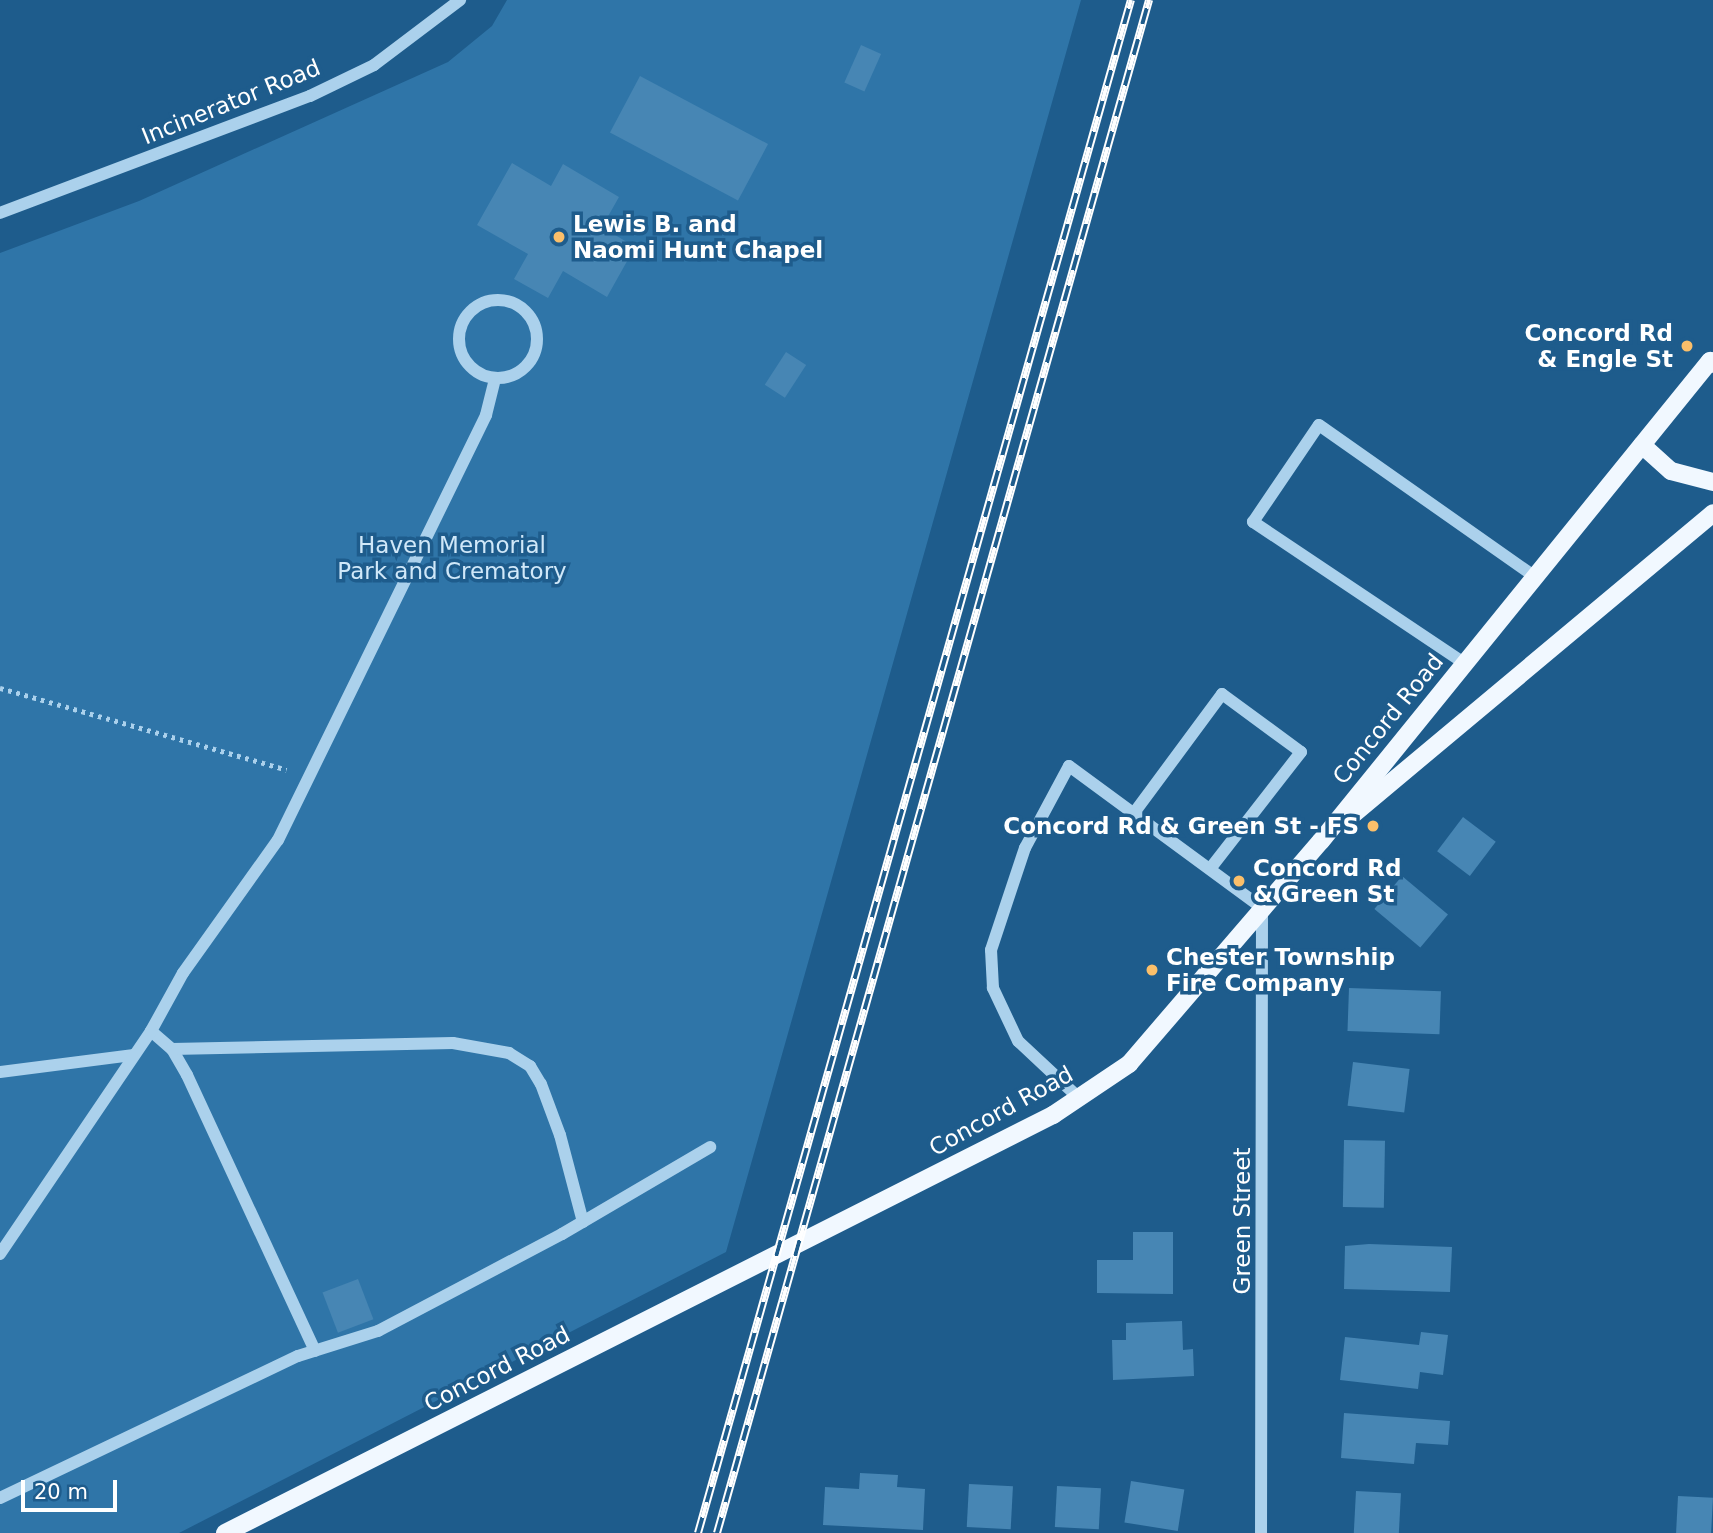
<!DOCTYPE html>
<html>
<head>
<meta charset="utf-8">
<style>
	body { margin:0 }
	#map { position:relative; width:1713px; height:1533px; overflow:hidden; background:#1e5c8c; font-family:"DejaVu Sans",sans-serif }
	div>[style] { position:absolute }
	.green>* { inset:0; background:#2f75a8 }
	.building>* { inset:0; background:#4786b4; transform-origin:0 0 }
	.path>* { height:4.5px; margin-top:-2.25px; transform-origin:0; background:repeating-linear-gradient(90deg,#abd1ec 0 3.5px,transparent 0 8.5px) }
	.minor>* { height:12px; margin:-6px; padding:0 6px; transform-origin:6px; border-radius:6px; background:#abd1ec }
	.minor>.ring { margin:-6px; padding:0; box-sizing:content-box; background:none; border:12px solid #abd1ec; border-radius:50% }
	.major>* { height:18px; margin:-9px; padding:0 9px; transform-origin:9px; border-radius:9px; background:#f1f8ff }
	.rail>* { height:8px; margin-top:-4px; transform-origin:0; background:repeating-linear-gradient(90deg,#1e5c8c 0 16px,#fff 0 32px); box-sizing:border-box; border-block:2px solid #fff }
	.dots>* { width:19px; height:19px; translate:-50% -50%; box-sizing:border-box; border:4px solid #1e5c8c; border-radius:50% }
	span { translate:-50% -50%; white-space:nowrap; text-align:center; line-height:1.15; -webkit-text-stroke:7px #1e5c8c; paint-order:stroke }
	.street-label { font-size:23px; color:#fff }
	.poi-label { font-size:23px; color:#fff; font-weight:700 }
	.left { translate:0 -50%; text-align:left }
	.right { translate:-100% -50%; text-align:right }
	.park-label { font-size:23px; color:#d0e8f9 }
	.scale { position:absolute; left:21px; top:1480px; width:96px; height:32px; box-sizing:border-box; border:4px solid #fff; border-top:0; padding-left:9px; font-size:21px; line-height:24px; white-space:nowrap; color:#fff; -webkit-text-stroke:5px #1e5c8c; paint-order:stroke }
</style>
</head>
<body>
<div id="map">
	<div class="green">
		<div style="clip-path:polygon(507px 0,1081px 0,726px 1252px,179px 1533px,0 1533px,0 253px,139px 201px,448px 62px,492px 26px)"></div>
	</div>
	<div class="building">
		<div style="left:861px;top:45px;width:22px;height:41px;rotate:24deg"></div>
		<div style="left:640px;top:76px;width:145px;height:64px;rotate:28deg"></div>
		<div style="clip-path:polygon(512px 163px,551px 186px,563px 164px,619px 197px,602px 227px,635px 247px,607px 297px,563px 271px,548px 298px,514px 279px,528px 254px,477px 225px)"></div>
		<div style="left:786px;top:352px;width:24px;height:39px;rotate:33deg"></div>
		<div style="left:1463px;top:817px;width:41px;height:43px;rotate:37deg"></div>
		<div style="left:1402px;top:876px;width:60px;height:43px;rotate:40deg"></div>
		<div style="left:1349px;top:988px;width:92px;height:43px;rotate:2deg"></div>
		<div style="left:1353px;top:1062px;width:57px;height:44px;rotate:7deg"></div>
		<div style="left:1344px;top:1140px;width:41px;height:67px;rotate:1deg"></div>
		<div style="clip-path:polygon(1133px 1232px,1173px 1232px,1173px 1294px,1097px 1293px,1097px 1260px,1133px 1260px)"></div>
		<div style="clip-path:polygon(1369px 1244px,1452px 1247px,1450px 1292px,1344px 1289px,1345px 1246px)"></div>
		<div style="left:358px;top:1279px;width:43px;height:38px;rotate:69deg"></div>
		<div style="clip-path:polygon(1182px 1321px,1183px 1350px,1193px 1349px,1194px 1376px,1113px 1380px,1112px 1340px,1126px 1340px,1126px 1323px)"></div>
		<div style="clip-path:polygon(1421px 1332px,1448px 1335px,1443px 1375px,1420px 1372px,1418px 1389px,1340px 1380px,1345px 1337px,1419px 1345px)"></div>
		<div style="clip-path:polygon(1344px 1413px,1450px 1421px,1448px 1445px,1416px 1443px,1414px 1464px,1341px 1458px)"></div>
		<div style="clip-path:polygon(860px 1473px,898px 1475px,897px 1487px,925px 1489px,923px 1530px,823px 1525px,825px 1487px,859px 1489px)"></div>
		<div style="left:1131px;top:1481px;width:54px;height:42px;rotate:9deg"></div>
		<div style="left:969px;top:1484px;width:44px;height:43px;rotate:3deg"></div>
		<div style="left:1057px;top:1486px;width:44px;height:41px;rotate:3deg"></div>
		<div style="left:1356px;top:1491px;width:45px;height:42px;rotate:3deg"></div>
		<div style="left:1678px;top:1496px;width:35px;height:37px;rotate:3deg"></div>
	</div>
	<div class="path">
		<div style="left:0;top:688px;width:298px;rotate:15.9deg"></div>
	</div>
	<div class="minor">
		<div style="left:0;top:213px;width:331px;rotate:-20.7deg"></div>
		<div style="left:310px;top:96px;width:71px;rotate:-25.8deg"></div>
		<div style="left:374px;top:65px;width:108px;rotate:-37.1deg"></div>
		<div class="ring" style="left:459px;top:300px;width:66px;height:66px"></div>
		<div style="left:1464px;top:663px;width:254px;rotate:-146.2deg"></div>
		<div style="left:1253px;top:522px;width:117px;rotate:-55.8deg"></div>
		<div style="left:1319px;top:425px;width:263px;rotate:35.1deg"></div>
		<div style="left:1134px;top:813px;width:148px;rotate:-53.5deg"></div>
		<div style="left:1222px;top:694px;width:98px;rotate:36.3deg"></div>
		<div style="left:1301px;top:752px;width:148px;rotate:127.9deg"></div>
		<div style="left:151px;top:1031px;width:28px;rotate:41deg"></div>
		<div style="left:172px;top:1049px;width:30px;rotate:60deg"></div>
		<div style="left:187px;top:1075px;width:304px;rotate:65.1deg"></div>
		<div style="left:172px;top:1049px;width:281px;rotate:-1.2deg"></div>
		<div style="left:453px;top:1043px;width:57px;rotate:10.1deg"></div>
		<div style="left:509px;top:1053px;width:25px;rotate:32deg"></div>
		<div style="left:530px;top:1066px;width:21px;rotate:59deg"></div>
		<div style="left:541px;top:1084px;width:54px;rotate:69.6deg"></div>
		<div style="left:560px;top:1135px;width:90px;rotate:75.2deg"></div>
		<div style="left:0;top:1072px;width:133px;rotate:-7.3deg"></div>
		<div style="left:1079px;top:1098px;width:83px;rotate:-136.9deg"></div>
		<div style="left:1018px;top:1041px;width:59px;rotate:-115.3deg"></div>
		<div style="left:993px;top:988px;width:38px;rotate:-93deg"></div>
		<div style="left:991px;top:950px;width:108px;rotate:-71.6deg"></div>
		<div style="left:1025px;top:848px;width:93px;rotate:-61.8deg"></div>
		<div style="left:1069px;top:766px;width:240px;rotate:36.3deg"></div>
		<div style="left:1262px;top:908px;width:625px;rotate:90.09deg"></div>
		<div style="left:0;top:1254px;width:269px;rotate:-55.9deg"></div>
		<div style="left:151px;top:1031px;width:66px;rotate:-61.1deg"></div>
		<div style="left:183px;top:973px;width:163px;rotate:-54.5deg"></div>
		<div style="left:278px;top:840px;width:473px;rotate:-63.9deg"></div>
		<div style="left:486px;top:415px;width:37px;rotate:-76deg"></div>
		<div style="left:0;top:1498px;width:330px;rotate:-25.5deg"></div>
		<div style="left:298px;top:1356px;width:84px;rotate:-17.4deg"></div>
		<div style="left:378px;top:1331px;width:208px;rotate:-27.8deg"></div>
		<div style="left:562px;top:1234px;width:172px;rotate:-30.4deg"></div>
	</div>
	<div class="major">
		<div style="left:1642px;top:445px;width:39px;rotate:42deg"></div>
		<div style="left:1671px;top:471px;width:43px;rotate:14.7deg"></div>
		<div style="left:1351px;top:816px;width:472px;rotate:-39.9deg"></div>
		<div style="left:225px;top:1533px;width:928px;rotate:-26.79deg"></div>
		<div style="left:1053px;top:1115px;width:92px;rotate:-33.9deg"></div>
		<div style="left:1129px;top:1064px;width:294px;rotate:-49.3deg"></div>
		<div style="left:1321px;top:841px;width:618px;rotate:-50.98deg"></div>
		<div style="left:1710px;top:361px;width:4px;rotate:45deg"></div>
	</div>
	<div class="rail">
		<div style="left:698px;top:1533px;width:1593px;rotate:-74.23deg"></div>
		<div style="left:717px;top:1533px;width:1593px;rotate:-74.26deg"></div>
	</div>
	<div class="dots">
		<div style="left:559px;top:237px;background:#fbbf6a"></div>
		<div style="left:1687px;top:346px;background:#fbbf6a"></div>
		<div style="left:1373px;top:826px;background:#fbbf6a"></div>
		<div style="left:1239px;top:881px;background:#fbbf6a"></div>
		<div style="left:1152px;top:970px;background:#fbbf6a"></div>
	</div>
	<div class="street-label">
		<span style="left:231px;top:102px;rotate:-22deg">Incinerator Road</span>
		<span style="left:1388px;top:719px;rotate:-51deg">Concord Road</span>
		<span style="left:1001px;top:1111px;rotate:-29deg">Concord Road</span>
		<span style="left:1242px;top:1221px;rotate:-90deg">Green Street</span>
		<span style="left:497px;top:1369px;rotate:-27deg">Concord Road</span>
	</div>
	<div class="poi-label">
		<span class="left" style="left:573px;top:237px">Lewis B. and<br>Naomi Hunt Chapel</span>
		<span class="right" style="left:1673px;top:346px">Concord Rd<br>&amp; Engle St</span>
		<span class="right" style="left:1359px;top:826px">Concord Rd &amp; Green St - FS</span>
		<span class="left" style="left:1253px;top:881px">Concord Rd<br>&amp; Green St</span>
		<span class="left" style="left:1166px;top:970px">Chester Township<br>Fire Company</span>
	</div>
	<div class="park-label">
		<span style="left:452px;top:558px">Haven Memorial<br>Park and Crematory</span>
	</div>
	<div class="scale">20 m</div>
</div>
</body>
</html>
